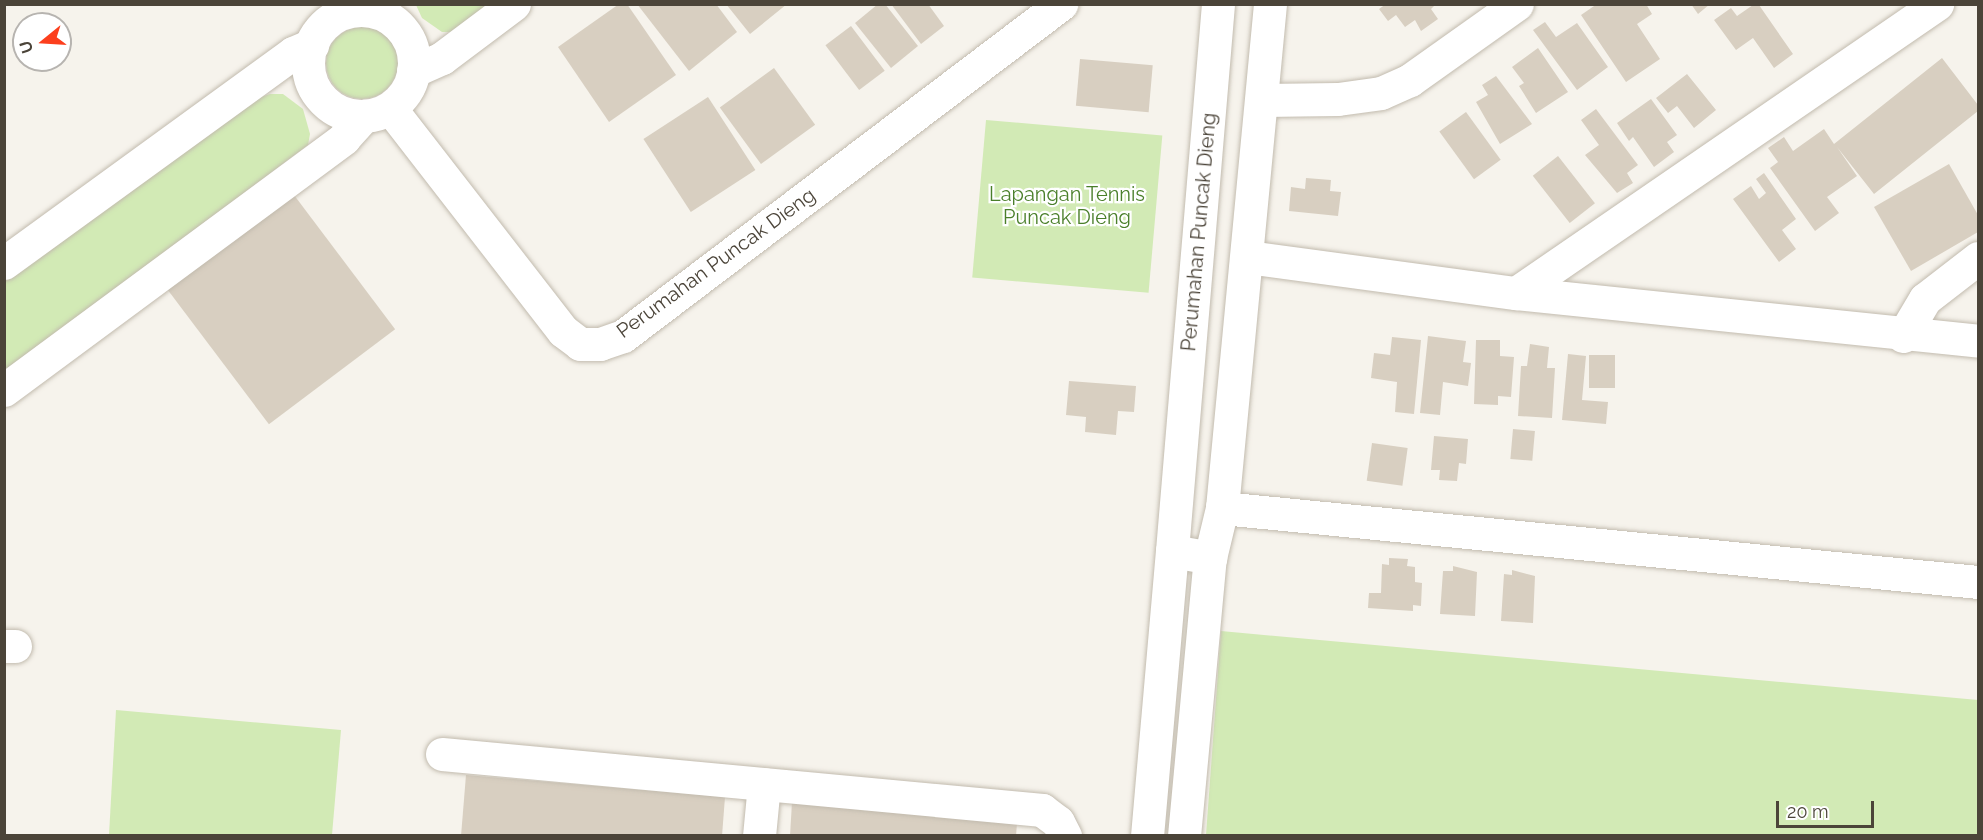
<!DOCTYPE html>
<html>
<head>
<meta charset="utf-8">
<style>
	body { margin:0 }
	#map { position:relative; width:1983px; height:840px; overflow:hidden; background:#f6f3ec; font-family:Raleway,sans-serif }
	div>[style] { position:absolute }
	.green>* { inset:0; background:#d2eab5; transform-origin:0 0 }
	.round { border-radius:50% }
	.building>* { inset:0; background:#d8cfc1; transform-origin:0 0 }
	.roads { filter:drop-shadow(0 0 2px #c2bbae) drop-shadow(0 0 2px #c2bbae) }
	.minor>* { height:33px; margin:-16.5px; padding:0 16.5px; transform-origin:16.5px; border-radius:16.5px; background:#fff }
	.minor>.ring { margin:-16.5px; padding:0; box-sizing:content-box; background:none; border:33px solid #fff; border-radius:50% }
	span { translate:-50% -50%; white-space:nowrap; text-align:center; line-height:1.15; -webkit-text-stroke:4.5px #fff; paint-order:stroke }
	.park-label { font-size:20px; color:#4a7f2a }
	.street-label { font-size:20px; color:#4b4439 }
	.frame { position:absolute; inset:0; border:6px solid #4b4439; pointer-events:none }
	.north { position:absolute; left:12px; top:12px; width:60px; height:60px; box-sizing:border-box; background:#fff; border:2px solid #b7b4b0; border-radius:50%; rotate:252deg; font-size:16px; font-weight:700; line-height:24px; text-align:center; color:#4b4439 }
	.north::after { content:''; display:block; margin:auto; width:21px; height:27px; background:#fc3f1d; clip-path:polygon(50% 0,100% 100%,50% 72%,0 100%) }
	.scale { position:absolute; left:1776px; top:801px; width:98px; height:27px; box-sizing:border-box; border:3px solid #4b4439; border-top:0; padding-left:8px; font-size:18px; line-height:21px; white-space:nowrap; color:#4b4439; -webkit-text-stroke:4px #fff; paint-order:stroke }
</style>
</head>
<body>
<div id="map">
	<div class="green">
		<div style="clip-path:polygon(416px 5px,496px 5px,456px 32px,442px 32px,422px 18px)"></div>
		<div class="round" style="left:326px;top:27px;width:72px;height:72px"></div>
		<div style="clip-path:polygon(270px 94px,283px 94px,303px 109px,310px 134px,308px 145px,5px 372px,4px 282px,258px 98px)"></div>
		<div style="left:986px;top:120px;width:177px;height:158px;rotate:5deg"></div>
		<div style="clip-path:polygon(1221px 631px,1978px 700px,1978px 835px,1206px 835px)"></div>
		<div style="clip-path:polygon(116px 710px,341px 730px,332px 835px,109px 835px)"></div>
	</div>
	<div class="building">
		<div style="clip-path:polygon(619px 4px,627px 4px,676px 75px,609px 122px,558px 47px)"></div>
		<div style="clip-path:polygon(637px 4px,716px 4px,737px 32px,689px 71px)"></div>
		<div style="clip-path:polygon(726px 4px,787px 4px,750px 34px)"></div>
		<div style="clip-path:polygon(878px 4px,885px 4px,918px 46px,891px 68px,855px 23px)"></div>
		<div style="clip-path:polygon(891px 4px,928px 4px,944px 26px,921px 44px)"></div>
		<div style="clip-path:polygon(1386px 4px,1436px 4px,1431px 9px,1438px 19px,1421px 31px,1415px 20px,1405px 27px,1396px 15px,1388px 21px,1379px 9px)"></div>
		<div style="clip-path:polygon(1597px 4px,1646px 4px,1652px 14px,1637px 24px,1660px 59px,1626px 82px,1581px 15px)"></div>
		<div style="clip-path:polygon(1691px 4px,1710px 4px,1698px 14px)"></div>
		<div style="clip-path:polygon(1753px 5px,1759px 5px,1793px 54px,1774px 68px,1753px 38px,1736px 50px,1714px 20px,1731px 8px,1737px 16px)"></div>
		<div style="clip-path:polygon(1545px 22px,1556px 37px,1577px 23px,1608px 67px,1577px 90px,1533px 30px)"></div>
		<div style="left:851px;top:26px;width:56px;height:32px;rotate:53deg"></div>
		<div style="clip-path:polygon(1538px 48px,1568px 92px,1536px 113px,1519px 86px,1524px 83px,1512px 67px)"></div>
		<div style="clip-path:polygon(1942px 58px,1978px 105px,1978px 111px,1874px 194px,1837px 147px,1857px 176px,1827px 197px,1839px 213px,1815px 231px,1770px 168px,1778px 162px,1768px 148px,1784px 137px,1793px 151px,1824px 129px,1834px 144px)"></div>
		<div style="left:1080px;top:59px;width:73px;height:47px;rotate:5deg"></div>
		<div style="left:774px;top:68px;width:70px;height:67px;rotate:54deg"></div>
		<div style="clip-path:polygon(1687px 74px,1716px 110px,1694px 128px,1677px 106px,1668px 113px,1656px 98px)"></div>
		<div style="clip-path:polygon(1496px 76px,1532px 124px,1500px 144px,1476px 102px,1488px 95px,1482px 85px)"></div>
		<div style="left:708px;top:97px;width:87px;height:77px;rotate:57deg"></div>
		<div style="clip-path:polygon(1651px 99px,1677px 135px,1667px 142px,1674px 152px,1654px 167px,1633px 137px,1629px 141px,1617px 123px)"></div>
		<div style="clip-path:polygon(1596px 109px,1638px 165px,1627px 173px,1633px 183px,1617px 193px,1585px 155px,1599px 145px,1581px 120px)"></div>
		<div style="left:1466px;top:112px;width:59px;height:33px;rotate:54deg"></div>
		<div style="left:1558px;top:156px;width:60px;height:32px;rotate:52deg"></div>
		<div style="clip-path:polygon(1949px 164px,1978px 215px,1978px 232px,1911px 271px,1874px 207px)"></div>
		<div style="clip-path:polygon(1764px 173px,1796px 219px,1782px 230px,1796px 249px,1779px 262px,1733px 199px,1751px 186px,1759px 199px,1766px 193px,1756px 179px)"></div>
		<div style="clip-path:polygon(1306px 178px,1331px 180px,1330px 191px,1341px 192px,1338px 216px,1289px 211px,1291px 187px,1305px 189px)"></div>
		<div style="left:291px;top:191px;width:173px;height:158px;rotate:53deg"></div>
		<div style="clip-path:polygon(1428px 336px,1466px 341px,1463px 362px,1471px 363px,1468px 386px,1443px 382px,1440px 415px,1420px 413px)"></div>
		<div style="clip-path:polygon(1392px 337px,1421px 340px,1414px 414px,1395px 412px,1397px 382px,1371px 378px,1374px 353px,1390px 355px)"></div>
		<div style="clip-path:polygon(1476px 340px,1500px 340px,1500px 356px,1514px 357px,1511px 397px,1498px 396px,1498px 405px,1474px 404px)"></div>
		<div style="clip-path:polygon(1530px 344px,1549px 347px,1547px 368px,1555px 368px,1552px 418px,1518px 416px,1521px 366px,1527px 366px)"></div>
		<div style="clip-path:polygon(1568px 354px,1586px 356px,1582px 400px,1608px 402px,1606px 424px,1562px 420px)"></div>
		<div style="left:1589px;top:355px;width:26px;height:33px"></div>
		<div style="clip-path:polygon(1069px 381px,1136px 386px,1134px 412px,1118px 411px,1116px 435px,1085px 432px,1086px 417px,1066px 415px)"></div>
		<div style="left:1513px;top:429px;width:22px;height:30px;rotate:5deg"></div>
		<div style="clip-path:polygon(1434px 436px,1468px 439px,1466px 464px,1459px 463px,1457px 481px,1439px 480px,1440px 470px,1431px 470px)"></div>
		<div style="left:1372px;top:443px;width:36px;height:38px;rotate:8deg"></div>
		<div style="clip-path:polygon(1389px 558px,1408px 559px,1407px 566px,1415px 567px,1415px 582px,1422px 583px,1421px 606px,1413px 605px,1413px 611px,1368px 608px,1369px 593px,1381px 593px,1382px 564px,1389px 565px)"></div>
		<div style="clip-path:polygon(1453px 566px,1477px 572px,1475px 616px,1440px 614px,1443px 571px,1453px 571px)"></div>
		<div style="clip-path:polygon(1512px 570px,1535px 576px,1533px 623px,1501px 621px,1504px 574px,1512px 575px)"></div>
		<div style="clip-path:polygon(466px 775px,725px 797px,722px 836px,461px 836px)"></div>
		<div style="clip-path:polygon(792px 802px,1017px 823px,1016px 836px,790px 836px)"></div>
	</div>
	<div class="roads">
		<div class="minor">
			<div style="left:1218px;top:4px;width:549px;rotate:94.81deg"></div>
			<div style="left:1172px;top:551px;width:39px;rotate:10deg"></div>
			<div style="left:1210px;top:558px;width:51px;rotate:-76.5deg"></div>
			<div style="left:1222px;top:508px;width:506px;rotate:-84.56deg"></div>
			<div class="ring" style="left:308px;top:10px;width:73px;height:73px"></div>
			<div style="left:413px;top:71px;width:32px;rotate:-24deg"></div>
			<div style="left:442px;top:58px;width:90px;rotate:-36.9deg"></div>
			<div style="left:1263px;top:100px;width:75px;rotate:-0.8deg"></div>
			<div style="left:1338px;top:99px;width:43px;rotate:-7.9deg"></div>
			<div style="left:1381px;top:93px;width:32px;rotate:-24deg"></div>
			<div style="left:1410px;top:80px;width:131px;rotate:-35.4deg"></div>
			<div style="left:390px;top:108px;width:282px;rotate:52.2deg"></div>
			<div style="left:563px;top:331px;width:21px;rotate:37deg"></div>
			<div style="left:580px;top:344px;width:20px"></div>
			<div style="left:600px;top:344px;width:24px;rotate:-19deg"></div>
			<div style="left:623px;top:336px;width:550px;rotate:-37.16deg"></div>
			<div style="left:1248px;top:257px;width:270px;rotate:7.7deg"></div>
			<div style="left:1516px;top:293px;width:464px;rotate:5.9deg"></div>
			<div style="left:4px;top:263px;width:357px;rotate:-36deg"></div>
			<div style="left:293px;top:53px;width:21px;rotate:-23deg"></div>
			<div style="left:1516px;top:293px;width:511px;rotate:-34.47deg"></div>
			<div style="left:1903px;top:336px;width:43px;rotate:-59.3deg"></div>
			<div style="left:1925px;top:299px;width:67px;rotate:-37.7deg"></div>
			<div style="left:4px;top:390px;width:423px;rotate:-36.5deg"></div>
			<div style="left:344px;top:138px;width:30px;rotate:-48deg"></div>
			<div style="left:1222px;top:508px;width:760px;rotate:5.59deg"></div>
			<div style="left:4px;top:646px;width:11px"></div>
			<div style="left:442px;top:754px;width:603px;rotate:5.33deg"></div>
			<div style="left:1042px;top:810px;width:20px;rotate:37deg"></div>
			<div style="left:1058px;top:822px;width:16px;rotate:63deg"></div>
			<div style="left:759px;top:836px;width:52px;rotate:-84.5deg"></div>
			<div style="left:1147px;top:836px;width:286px;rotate:-85deg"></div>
			<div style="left:1184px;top:836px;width:279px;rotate:-84.7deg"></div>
		</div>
	</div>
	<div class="park-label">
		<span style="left:1067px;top:206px">Lapangan Tennis<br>Puncak Dieng</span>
	</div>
	<div class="street-label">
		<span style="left:1199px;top:232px;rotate:-85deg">Perumahan Puncak Dieng</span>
		<span style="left:716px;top:263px;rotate:-36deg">Perumahan Puncak Dieng</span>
	</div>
	<div class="frame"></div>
	<div class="north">U</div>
	<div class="scale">20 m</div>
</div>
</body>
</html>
